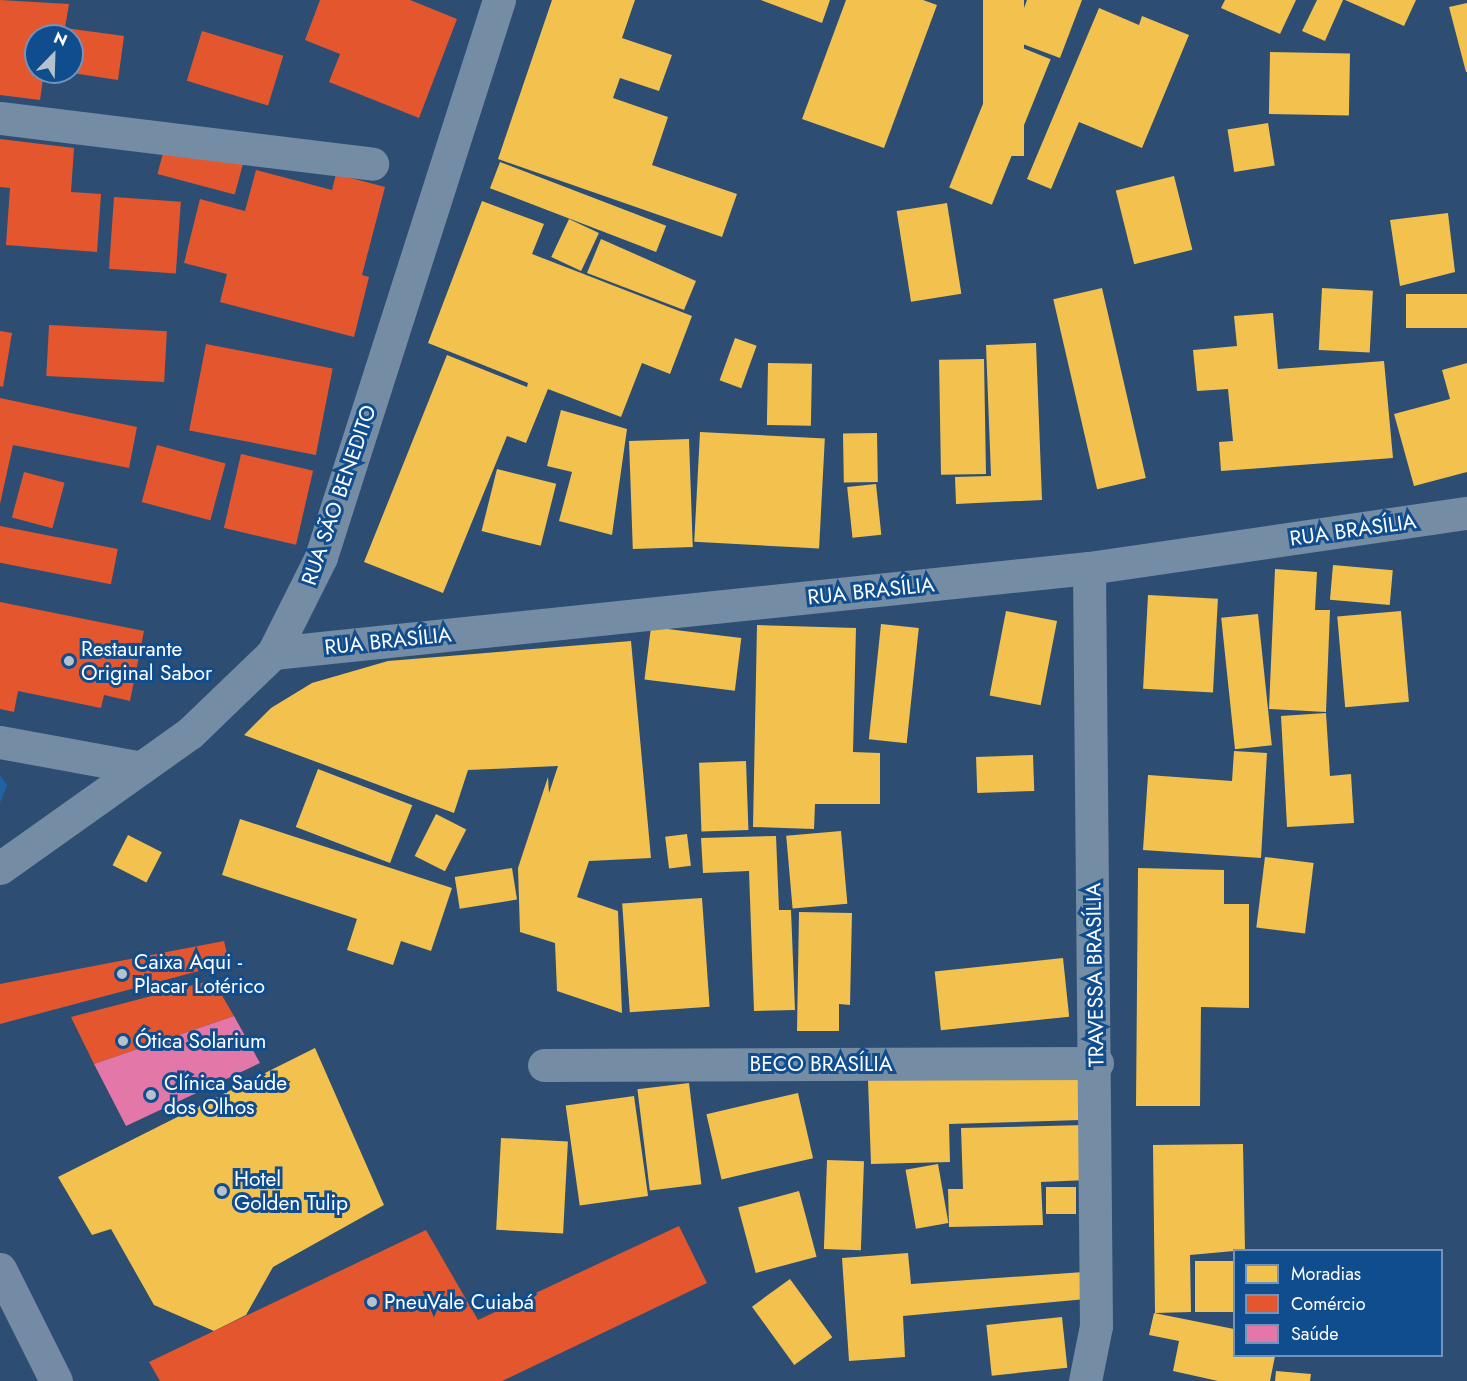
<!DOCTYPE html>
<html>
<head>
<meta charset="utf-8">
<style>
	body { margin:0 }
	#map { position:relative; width:1467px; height:1381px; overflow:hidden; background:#2d4e72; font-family:Jost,sans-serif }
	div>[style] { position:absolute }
	.green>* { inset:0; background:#2162a5 }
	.homes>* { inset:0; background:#f2c14e; transform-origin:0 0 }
	.shops>* { inset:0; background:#e4572e; transform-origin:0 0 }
	.health>* { inset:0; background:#e377a8 }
	.minor>* { height:33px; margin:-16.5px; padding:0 16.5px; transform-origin:16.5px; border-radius:16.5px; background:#748da5 }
	.primary>* { height:33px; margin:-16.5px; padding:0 16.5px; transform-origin:16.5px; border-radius:16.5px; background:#748aa5 }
	.dots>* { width:16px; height:16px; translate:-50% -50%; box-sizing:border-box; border:3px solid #104d8f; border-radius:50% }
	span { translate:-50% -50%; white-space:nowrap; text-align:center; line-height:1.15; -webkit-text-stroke:6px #104d8f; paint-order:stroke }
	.street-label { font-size:21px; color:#fff }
	.poi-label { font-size:21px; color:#fff }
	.left { translate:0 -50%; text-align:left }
	.legend { position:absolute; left:1233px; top:1249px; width:210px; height:108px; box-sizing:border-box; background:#104d8f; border:2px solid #7094bc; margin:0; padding:8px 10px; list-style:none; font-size:18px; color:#fff }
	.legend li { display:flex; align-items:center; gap:12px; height:30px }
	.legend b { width:30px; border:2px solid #7094bc }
	.north { position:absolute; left:24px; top:24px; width:60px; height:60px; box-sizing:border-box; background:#104d8f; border:2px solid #7094bc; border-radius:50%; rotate:23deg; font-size:16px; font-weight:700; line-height:24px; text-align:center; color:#fff }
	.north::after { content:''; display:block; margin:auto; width:21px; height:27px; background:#b6c1ce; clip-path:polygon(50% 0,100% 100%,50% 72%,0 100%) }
</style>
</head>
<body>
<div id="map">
	<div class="green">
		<div style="clip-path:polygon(0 775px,7px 785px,0 803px)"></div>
	</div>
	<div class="homes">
		<div style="clip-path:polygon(552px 0,635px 0,622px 38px,672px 55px,659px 91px,620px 78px,613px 98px,668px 117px,652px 165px,737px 194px,722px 237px,498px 159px)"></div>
		<div style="clip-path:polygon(761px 0,830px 0,822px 23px)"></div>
		<div style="clip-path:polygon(846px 0,923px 0,937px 5px,884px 148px,802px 119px)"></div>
		<div style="left:983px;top:0;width:41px;height:156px"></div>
		<div style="clip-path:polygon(1027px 0,1082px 0,1060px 58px,1012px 40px)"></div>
		<div style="clip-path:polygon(1225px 0,1296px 0,1280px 34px,1221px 8px)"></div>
		<div style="clip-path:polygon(1317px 0,1343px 0,1325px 41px,1302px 31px)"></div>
		<div style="clip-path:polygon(1345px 0,1416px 0,1404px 26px)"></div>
		<div style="clip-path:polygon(1467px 3px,1467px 72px,1466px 72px,1449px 7px)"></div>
		<div style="clip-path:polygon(1099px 8px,1139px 25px,1142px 16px,1189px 35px,1142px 148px,1079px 122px,1051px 189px,1027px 179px)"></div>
		<div style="left:1008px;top:42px;width:46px;height:157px;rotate:22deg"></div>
		<div style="left:1270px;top:52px;width:80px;height:62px;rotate:1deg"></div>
		<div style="left:1268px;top:123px;width:43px;height:41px;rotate:81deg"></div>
		<div style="left:500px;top:162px;width:178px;height:28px;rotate:21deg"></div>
		<div style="left:1174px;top:176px;width:76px;height:60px;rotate:76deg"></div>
		<div style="clip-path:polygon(482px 201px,544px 224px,532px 254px,692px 316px,670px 374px,642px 363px,621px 417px,548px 389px,526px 443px,507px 436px,443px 593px,364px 562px,447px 355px,527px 387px,528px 383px,428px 343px)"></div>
		<div style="left:947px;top:203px;width:92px;height:51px;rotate:81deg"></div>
		<div style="clip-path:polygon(1448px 213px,1455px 272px,1400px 286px,1390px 220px)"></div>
		<div style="left:569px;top:219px;width:33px;height:42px;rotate:25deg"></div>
		<div style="clip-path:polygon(601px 239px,696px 281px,684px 310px,587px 273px)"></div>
		<div style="left:1102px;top:288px;width:195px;height:50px;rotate:77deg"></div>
		<div style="left:1322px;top:288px;width:51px;height:62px;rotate:3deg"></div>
		<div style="left:1467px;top:294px;width:34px;height:61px;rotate:90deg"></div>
		<div style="clip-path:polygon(1273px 313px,1278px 369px,1384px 361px,1393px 458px,1221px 471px,1219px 442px,1233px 441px,1228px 389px,1197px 391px,1193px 350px,1237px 346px,1234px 316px)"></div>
		<div style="left:735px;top:338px;width:23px;height:45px;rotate:20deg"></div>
		<div style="clip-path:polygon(1036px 343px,1042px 500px,956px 504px,955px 477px,991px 476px,986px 345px)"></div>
		<div style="left:984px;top:359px;width:115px;height:45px;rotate:89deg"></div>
		<div style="left:768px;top:363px;width:44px;height:62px;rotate:1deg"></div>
		<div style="clip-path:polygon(1467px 363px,1467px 472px,1414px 486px,1394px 414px,1450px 399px,1442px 370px)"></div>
		<div style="clip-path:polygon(561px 410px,627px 429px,612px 535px,559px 521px,572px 472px,547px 466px)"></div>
		<div style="left:700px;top:432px;width:125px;height:110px;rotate:3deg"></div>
		<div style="left:877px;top:433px;width:49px;height:34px;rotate:89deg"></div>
		<div style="left:689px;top:439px;width:108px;height:60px;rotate:88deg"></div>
		<div style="left:497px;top:469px;width:61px;height:64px;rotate:14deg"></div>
		<div style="left:876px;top:484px;width:51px;height:29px;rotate:84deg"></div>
		<div style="left:1333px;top:565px;width:60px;height:35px;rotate:5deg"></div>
		<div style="clip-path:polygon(1275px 569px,1317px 572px,1315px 610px,1330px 610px,1326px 712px,1269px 709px)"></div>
		<div style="left:1148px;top:595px;width:70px;height:94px;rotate:3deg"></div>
		<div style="left:1006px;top:611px;width:52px;height:86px;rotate:11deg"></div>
		<div style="left:1401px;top:611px;width:91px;height:64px;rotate:85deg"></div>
		<div style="left:1258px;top:614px;width:132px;height:37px;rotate:84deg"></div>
		<div style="left:881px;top:624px;width:38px;height:116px;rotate:6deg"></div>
		<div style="clip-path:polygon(757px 625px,856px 628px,853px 752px,880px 753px,880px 804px,815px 804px,814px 829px,753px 827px)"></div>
		<div style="left:651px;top:627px;width:91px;height:53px;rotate:7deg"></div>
		<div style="clip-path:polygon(631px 641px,651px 858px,589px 861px,577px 897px,618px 911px,622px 1013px,557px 991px,555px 943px,520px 932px,518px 868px,548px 777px,549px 793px,558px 766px,468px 770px,454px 813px,244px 735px,271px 708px,312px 683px,388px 661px)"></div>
		<div style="clip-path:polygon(1326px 713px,1330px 776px,1351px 774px,1354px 823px,1287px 827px,1281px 716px)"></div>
		<div style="clip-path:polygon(1234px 751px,1267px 753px,1261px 858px,1143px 850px,1148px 775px,1232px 781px)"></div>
		<div style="left:1033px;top:755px;width:36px;height:57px;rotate:88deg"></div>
		<div style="left:746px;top:761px;width:69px;height:47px;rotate:88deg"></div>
		<div style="left:318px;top:769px;width:101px;height:62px;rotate:21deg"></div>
		<div style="left:436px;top:814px;width:34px;height:47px;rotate:27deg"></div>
		<div style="clip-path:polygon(240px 819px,452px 888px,431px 951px,401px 941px,393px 965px,347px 950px,357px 919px,222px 875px)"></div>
		<div style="left:841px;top:831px;width:73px;height:55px;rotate:85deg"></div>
		<div style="left:687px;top:834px;width:32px;height:22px;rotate:83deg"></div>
		<div style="left:128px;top:835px;width:38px;height:34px;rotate:27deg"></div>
		<div style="clip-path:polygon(776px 836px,779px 910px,791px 910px,795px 1010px,754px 1011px,749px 871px,703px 873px,701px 838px)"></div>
		<div style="left:1265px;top:857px;width:49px;height:71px;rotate:7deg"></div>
		<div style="left:512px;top:868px;width:32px;height:58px;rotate:81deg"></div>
		<div style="clip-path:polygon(1138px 868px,1224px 870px,1224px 904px,1249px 904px,1249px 1008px,1201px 1007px,1200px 1106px,1136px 1106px)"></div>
		<div style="left:702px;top:898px;width:109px;height:80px;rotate:86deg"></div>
		<div style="clip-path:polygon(799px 912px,852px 913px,850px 1005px,839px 1004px,839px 1031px,797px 1031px)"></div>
		<div style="left:1063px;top:958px;width:59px;height:129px;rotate:84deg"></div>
		<div style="clip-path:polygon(315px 1048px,384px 1205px,273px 1267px,246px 1315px,214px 1331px,154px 1305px,111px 1229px,92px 1235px,58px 1177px)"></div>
		<div style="clip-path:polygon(1079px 1075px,1081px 1120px,949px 1124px,950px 1162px,871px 1164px,868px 1080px)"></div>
		<div style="left:689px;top:1083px;width:102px;height:52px;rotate:83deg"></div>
		<div style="left:798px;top:1093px;width:67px;height:94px;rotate:77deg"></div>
		<div style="left:634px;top:1096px;width:101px;height:69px;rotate:82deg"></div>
		<div style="clip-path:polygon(1086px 1125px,1088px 1180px,1041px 1182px,1043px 1225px,949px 1227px,948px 1189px,963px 1189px,961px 1128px)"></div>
		<div style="left:501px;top:1138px;width:67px;height:92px;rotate:3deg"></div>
		<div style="clip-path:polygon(1243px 1144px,1245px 1250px,1190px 1255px,1191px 1312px,1155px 1313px,1153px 1145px)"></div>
		<div style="left:827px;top:1160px;width:37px;height:89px;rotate:2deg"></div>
		<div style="left:938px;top:1164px;width:60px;height:33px;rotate:80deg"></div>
		<div style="left:1076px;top:1187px;width:27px;height:30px;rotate:90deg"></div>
		<div style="left:799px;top:1191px;width:68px;height:63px;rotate:75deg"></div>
		<div style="clip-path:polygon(908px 1253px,911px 1284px,1084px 1272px,1086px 1299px,903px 1316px,905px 1357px,849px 1361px,842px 1258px)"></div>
		<div style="left:1195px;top:1261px;width:39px;height:51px"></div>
		<div style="left:790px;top:1279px;width:72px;height:47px;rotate:54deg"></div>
		<div style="clip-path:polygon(1154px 1313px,1234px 1329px,1234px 1356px,1275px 1356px,1270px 1381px,1218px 1381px,1173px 1371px,1179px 1341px,1149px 1335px)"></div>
		<div style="left:1062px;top:1317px;width:51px;height:76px;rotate:84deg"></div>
		<div style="clip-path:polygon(1276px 1371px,1311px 1374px,1310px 1381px,1275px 1381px)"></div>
	</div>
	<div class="shops">
		<div style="clip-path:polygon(0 0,69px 4px,65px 28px,124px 36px,118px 80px,72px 73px,72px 36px,36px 36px,36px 72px,44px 72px,40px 100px,0 95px)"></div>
		<div style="clip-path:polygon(320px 0,410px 0,457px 19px,419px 118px,329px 82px,340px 54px,305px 40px)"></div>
		<div style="left:202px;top:31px;width:85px;height:52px;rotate:17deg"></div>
		<div style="clip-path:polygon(0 139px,74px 148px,71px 192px,101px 194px,97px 252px,6px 245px,10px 188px,0 187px)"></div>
		<div style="left:166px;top:142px;width:80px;height:33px;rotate:15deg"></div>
		<div style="clip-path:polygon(256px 170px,332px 190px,336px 174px,385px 187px,362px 275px,369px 277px,354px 337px,220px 302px,227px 274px,184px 263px,200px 199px,245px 211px)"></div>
		<div style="left:114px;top:197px;width:67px;height:72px;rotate:4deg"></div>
		<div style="left:49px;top:325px;width:118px;height:51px;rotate:3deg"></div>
		<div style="clip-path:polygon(0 331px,12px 333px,3px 387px,0 386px)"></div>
		<div style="left:206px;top:344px;width:129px;height:88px;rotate:11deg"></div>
		<div style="clip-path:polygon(0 398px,137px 427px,129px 468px,13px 445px,0 504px)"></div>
		<div style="left:157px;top:445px;width:71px;height:59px;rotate:15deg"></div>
		<div style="left:241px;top:454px;width:74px;height:76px;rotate:13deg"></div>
		<div style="left:24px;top:472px;width:42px;height:47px;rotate:15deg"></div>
		<div style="left:0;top:526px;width:120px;height:36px;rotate:11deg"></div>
		<div style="clip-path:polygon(0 602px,144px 631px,130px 701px,104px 695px,101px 708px,18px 691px,14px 712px,0 709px)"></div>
		<div style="clip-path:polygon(224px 941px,229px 963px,0 1024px,0 984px)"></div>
		<div style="clip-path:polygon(213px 980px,234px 1016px,94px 1064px,71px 1017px)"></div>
		<div style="clip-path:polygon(679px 1226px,707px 1283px,502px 1381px,160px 1381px,149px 1362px,426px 1230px,478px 1320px)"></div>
	</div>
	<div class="health">
		<div style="clip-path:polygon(234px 1016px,260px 1063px,126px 1126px,94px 1064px)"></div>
	</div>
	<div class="minor">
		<div style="left:0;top:118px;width:375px;rotate:7deg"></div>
		<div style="left:273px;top:653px;width:820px;rotate:-5.95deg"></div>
		<div style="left:1089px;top:568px;width:382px;rotate:-8.3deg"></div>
		<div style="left:0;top:742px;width:143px;rotate:10.4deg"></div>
		<div style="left:0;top:868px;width:233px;rotate:-35.4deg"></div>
		<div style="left:190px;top:733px;width:115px;rotate:-43.9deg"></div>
		<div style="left:273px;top:653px;width:107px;rotate:-63.4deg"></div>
		<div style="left:321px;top:557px;width:585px;rotate:-72.28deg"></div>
		<div style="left:544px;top:1065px;width:553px;rotate:-0.21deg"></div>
		<div style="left:1085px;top:1381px;width:56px;rotate:-78.7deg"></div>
		<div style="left:1096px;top:1326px;width:758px;rotate:-90.53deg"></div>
	</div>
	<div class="primary">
		<div style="left:0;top:1269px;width:125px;rotate:63.4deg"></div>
	</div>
	<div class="dots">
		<div style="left:69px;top:661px;background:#b6c1ce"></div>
		<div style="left:122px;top:974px;background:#b6c1ce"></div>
		<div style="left:123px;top:1041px;background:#b6c1ce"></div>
		<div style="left:151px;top:1095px;background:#b6c1ce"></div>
		<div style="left:222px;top:1191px;background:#b6c1ce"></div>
		<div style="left:372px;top:1302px;background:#b6c1ce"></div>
	</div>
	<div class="street-label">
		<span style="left:339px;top:495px;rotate:-71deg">RUA SÃO BENEDITO</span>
		<span style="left:1353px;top:530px;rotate:-8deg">RUA BRASÍLIA</span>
		<span style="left:871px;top:591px;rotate:-6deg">RUA BRASÍLIA</span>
		<span style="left:388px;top:641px;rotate:-6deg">RUA BRASÍLIA</span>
		<span style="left:1095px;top:975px;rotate:-91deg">TRAVESSA BRASÍLIA</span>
		<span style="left:821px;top:1064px">BECO BRASÍLIA</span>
	</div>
	<div class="poi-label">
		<span class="left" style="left:81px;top:661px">Restaurante<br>Original Sabor</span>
		<span class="left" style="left:134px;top:974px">Caixa Aqui -<br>Placar Lotérico</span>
		<span class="left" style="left:135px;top:1041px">Ótica Solarium</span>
		<span class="left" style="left:164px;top:1095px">Clínica Saúde<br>dos Olhos</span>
		<span class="left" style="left:234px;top:1191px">Hotel<br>Golden Tulip</span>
		<span class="left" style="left:384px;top:1302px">PneuVale Cuiabá</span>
	</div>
	<ul class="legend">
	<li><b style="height:16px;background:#f2c14e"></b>Moradias</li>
	<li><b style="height:16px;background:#e4572e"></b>Comércio</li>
	<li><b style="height:16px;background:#e377a8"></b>Saúde</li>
	</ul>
	<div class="north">N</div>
</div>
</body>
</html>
